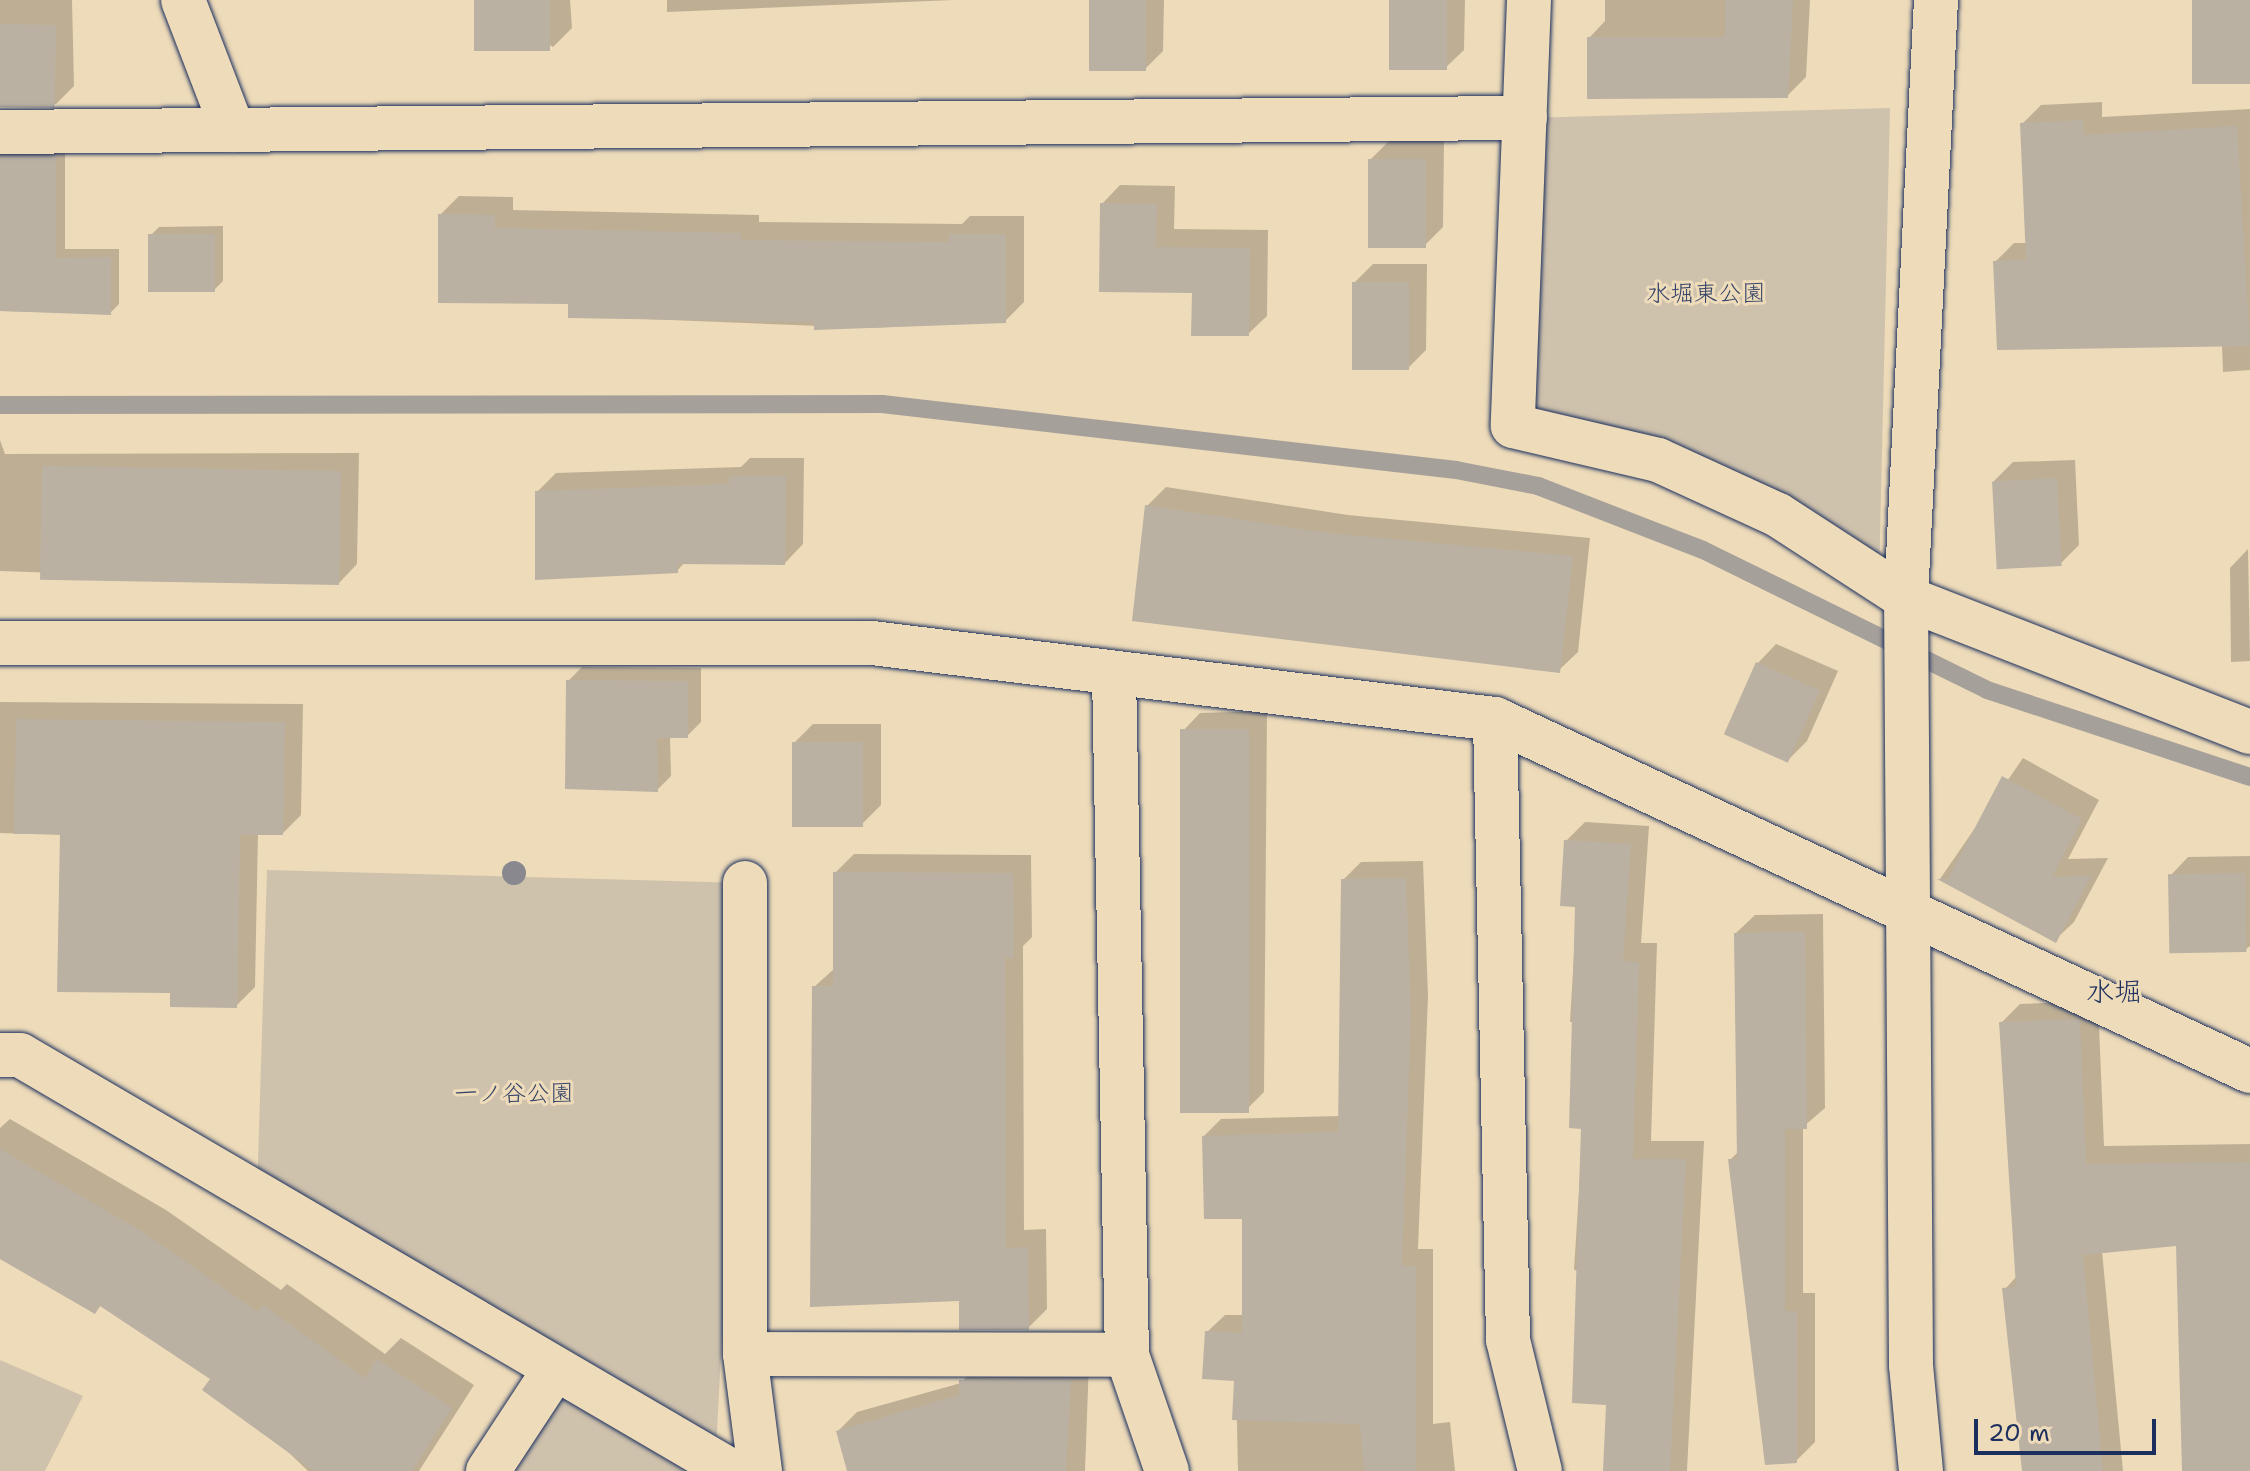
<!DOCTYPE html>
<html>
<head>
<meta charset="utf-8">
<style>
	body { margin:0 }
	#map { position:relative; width:2250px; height:1471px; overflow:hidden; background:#eedbb9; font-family:"Shantell Sans","Klee One",sans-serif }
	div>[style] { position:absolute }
	.green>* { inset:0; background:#cfc2ac }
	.shadow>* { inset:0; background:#0003 }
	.stream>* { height:18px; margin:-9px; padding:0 9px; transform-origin:9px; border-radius:9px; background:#a6a09a }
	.building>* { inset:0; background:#bab1a3; transform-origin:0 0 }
	.roads { filter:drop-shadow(0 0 2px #1b2f5e) drop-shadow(0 0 2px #1b2f5e) }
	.minor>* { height:44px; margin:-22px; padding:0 22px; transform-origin:22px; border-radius:22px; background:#eedbb9 }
	.trees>* { width:24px; height:24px; margin:-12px; border-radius:50%; background:#89888e }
	span { translate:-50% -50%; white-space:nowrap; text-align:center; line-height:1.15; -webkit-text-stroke:6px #eedbb9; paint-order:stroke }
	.park-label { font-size:24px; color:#36456a }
	.quarter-label { font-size:28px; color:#1b2f5e }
	.scale { position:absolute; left:1974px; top:1419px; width:182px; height:36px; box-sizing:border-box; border:4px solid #1b2f5e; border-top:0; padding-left:10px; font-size:24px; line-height:28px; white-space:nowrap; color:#1b2f5e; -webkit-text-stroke:6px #eedbb9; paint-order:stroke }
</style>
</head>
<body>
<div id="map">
	<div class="green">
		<div style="clip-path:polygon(1890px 108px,1879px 581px,1692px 476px,1513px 426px,1525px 118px)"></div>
		<div style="clip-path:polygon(267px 870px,745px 883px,715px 1471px,490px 1471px,553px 1372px,257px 1195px)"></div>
		<div style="clip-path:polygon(0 1360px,83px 1396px,45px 1471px,0 1471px)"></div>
	</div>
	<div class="shadow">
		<div style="clip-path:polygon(0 0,72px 0,74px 86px,56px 104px,0 103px)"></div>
		<div style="clip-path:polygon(476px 0,570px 0,572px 28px,553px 47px)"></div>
		<div style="clip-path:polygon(667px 0,953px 0,667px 12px)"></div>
		<div style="clip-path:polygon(1091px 0,1164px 0,1163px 51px,1145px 69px)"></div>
		<div style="clip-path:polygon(1391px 0,1465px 0,1464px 50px,1445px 68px)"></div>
		<div style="clip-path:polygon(1605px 0,1810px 0,1806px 77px,1787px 96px,1589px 38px,1605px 21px)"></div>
		<div style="clip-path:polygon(2102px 102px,2102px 117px,2250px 109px,2250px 370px,2223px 372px,2222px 345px,1995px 262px,2014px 243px,2027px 243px,2022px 124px,2041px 105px)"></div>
		<div style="clip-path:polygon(1389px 141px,1444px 141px,1443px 227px,1424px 246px,1370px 160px)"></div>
		<div style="clip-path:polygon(0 146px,65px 148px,65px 249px,119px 249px,119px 304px,110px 313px,0 311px)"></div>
		<div style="clip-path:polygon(1120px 185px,1175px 186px,1174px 229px,1268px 230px,1267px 316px,1248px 334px,1102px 204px)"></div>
		<div style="clip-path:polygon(459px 196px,513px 197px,513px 210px,759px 215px,759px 222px,962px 224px,970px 216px,1024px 216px,1024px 302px,1005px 321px,870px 328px,570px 316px,570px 302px,440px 215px)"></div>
		<div style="clip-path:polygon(223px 226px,223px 281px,214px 290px,150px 236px,159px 227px)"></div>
		<div style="clip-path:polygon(1373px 264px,1427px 264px,1426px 350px,1407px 369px,1354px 283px)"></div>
		<div style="clip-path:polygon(0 440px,5px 454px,359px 453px,357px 564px,339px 583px,0 571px)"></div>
		<div style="clip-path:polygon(750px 458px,804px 458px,803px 544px,785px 563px,685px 562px,677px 571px,537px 492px,556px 473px,741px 467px)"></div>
		<div style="clip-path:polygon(2075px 460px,2079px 545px,2060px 564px,1994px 481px,2013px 462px)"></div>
		<div style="clip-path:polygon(1166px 487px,1348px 515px,1590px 538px,1578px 652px,1559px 670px,1147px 506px)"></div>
		<div style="clip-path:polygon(2248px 549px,2250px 661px,2231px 662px,2230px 568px)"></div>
		<div style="clip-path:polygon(1776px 644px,1838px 671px,1807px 741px,1788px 760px,1758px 663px)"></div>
		<div style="clip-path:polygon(582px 667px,701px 668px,701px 722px,687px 736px,670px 736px,671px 776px,657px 790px,568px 681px)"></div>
		<div style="clip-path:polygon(0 702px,303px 704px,301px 815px,283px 833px,258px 833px,255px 987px,236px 1006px,172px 991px,62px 835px,0 833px)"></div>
		<div style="clip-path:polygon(1267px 711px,1264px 1092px,1245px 1111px,1182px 732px,1200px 713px)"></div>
		<div style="clip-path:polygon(813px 724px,881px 724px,881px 805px,862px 824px,794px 743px)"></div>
		<div style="clip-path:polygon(2023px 758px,2099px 800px,2068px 859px,2108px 858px,2074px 922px,2055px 940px,1940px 879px)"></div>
		<div style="clip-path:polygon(1585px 822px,1649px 826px,1641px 943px,1657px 943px,1651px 1141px,1704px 1141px,1687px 1471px,1605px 1471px,1608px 1403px,1581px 1271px,1574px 1270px,1583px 1127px,1576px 1022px,1570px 1022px,1577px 905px,1566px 841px)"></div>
		<div style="clip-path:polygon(854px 854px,1031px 855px,1032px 937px,1023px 946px,1024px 1230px,1046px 1229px,1047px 1309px,1028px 1328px,961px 1299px,814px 987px,835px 968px,835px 873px)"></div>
		<div style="clip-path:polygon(2250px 856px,2250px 946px,2245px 950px,2170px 876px,2188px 857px)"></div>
		<div style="clip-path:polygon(1423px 861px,1428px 996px,1418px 1249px,1433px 1249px,1433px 1424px,1450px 1422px,1455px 1471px,1238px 1471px,1236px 1380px,1207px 1332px,1225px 1315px,1244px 1315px,1244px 1217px,1204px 1136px,1221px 1119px,1340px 1116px,1343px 880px,1361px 862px)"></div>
		<div style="clip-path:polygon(1823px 914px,1825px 1108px,1803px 1127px,1803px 1293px,1815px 1293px,1815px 1442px,1796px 1461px,1730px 1160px,1739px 1151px,1736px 933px,1755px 915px)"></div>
		<div style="clip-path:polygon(2098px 1001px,2104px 1146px,2250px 1144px,2250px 1468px,2185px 1471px,2178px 1244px,2102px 1251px,2123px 1471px,2025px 1471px,2005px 1289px,2017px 1276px,2001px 1023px,2020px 1004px)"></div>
		<div style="clip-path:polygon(10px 1119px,166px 1210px,281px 1290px,287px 1284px,385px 1354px,401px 1338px,474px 1385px,419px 1471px,308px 1471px,212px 1379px,101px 1305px,95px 1312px,0 1257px,0 1128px)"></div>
		<div style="clip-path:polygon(979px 1362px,1089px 1362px,1085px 1471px,849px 1471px,838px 1431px,857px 1412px,961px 1383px)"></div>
	</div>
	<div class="stream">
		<div style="left:0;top:405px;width:882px;rotate:-0.06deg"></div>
		<div style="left:882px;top:404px;width:578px;rotate:6.56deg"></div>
		<div style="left:1456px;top:470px;width:84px;rotate:11deg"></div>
		<div style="left:1538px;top:486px;width:177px;rotate:21.2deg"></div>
		<div style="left:1703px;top:550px;width:317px;rotate:26.2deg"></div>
		<div style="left:1987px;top:690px;width:277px;rotate:18.3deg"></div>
	</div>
	<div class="building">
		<div style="left:474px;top:0;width:76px;height:51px"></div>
		<div style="left:1089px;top:0;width:57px;height:71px"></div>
		<div style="left:1389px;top:0;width:58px;height:70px"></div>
		<div style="clip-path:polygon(1725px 0,1793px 0,1788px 98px,1587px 99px,1587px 37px,1725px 37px)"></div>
		<div style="left:2192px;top:0;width:58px;height:84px"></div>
		<div style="left:0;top:24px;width:56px;height:83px;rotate:1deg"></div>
		<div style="clip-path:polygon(2083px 120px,2084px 135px,2237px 126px,2250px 346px,1997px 350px,1993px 261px,2026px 260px,2020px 123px)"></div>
		<div style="clip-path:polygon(56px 156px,56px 258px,111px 257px,111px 315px,0 311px,0 157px)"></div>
		<div style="left:1368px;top:159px;width:58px;height:89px"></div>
		<div style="clip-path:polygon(1100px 203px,1157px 204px,1156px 247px,1250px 248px,1249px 336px,1191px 336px,1192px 293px,1099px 292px)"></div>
		<div style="clip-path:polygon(438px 214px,495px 215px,495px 228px,741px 233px,741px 240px,949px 242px,949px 234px,1006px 234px,1006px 323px,814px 330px,814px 322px,568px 318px,568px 304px,438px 303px)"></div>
		<div style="left:215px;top:234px;width:58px;height:67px;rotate:90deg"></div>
		<div style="left:1352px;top:282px;width:57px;height:88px"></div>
		<div style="left:341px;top:471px;width:114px;height:299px;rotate:91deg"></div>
		<div style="clip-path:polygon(729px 476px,786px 476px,785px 565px,678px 564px,678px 573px,535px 580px,535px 491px,729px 484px)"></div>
		<div style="left:2057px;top:478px;width:88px;height:65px;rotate:87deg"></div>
		<div style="clip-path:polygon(1145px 505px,1328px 533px,1573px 556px,1560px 673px,1132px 621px)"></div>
		<div style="left:1756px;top:662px;width:70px;height:79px;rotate:24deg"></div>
		<div style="clip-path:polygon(566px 680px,688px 681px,688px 738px,657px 738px,658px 792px,565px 789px)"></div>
		<div style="clip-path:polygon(16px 719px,285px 722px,283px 835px,240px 835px,237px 1008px,170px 1007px,170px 993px,57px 992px,60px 834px,14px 834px)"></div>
		<div style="left:1249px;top:729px;width:384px;height:69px;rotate:90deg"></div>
		<div style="left:792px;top:742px;width:71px;height:85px"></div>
		<div style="clip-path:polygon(2002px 776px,2082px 819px,2052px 877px,2091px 876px,2056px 943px,1937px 879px,1948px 879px)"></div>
		<div style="clip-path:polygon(1564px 840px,1631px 844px,1623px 961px,1639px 962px,1633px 1159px,1686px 1159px,1670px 1471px,1603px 1471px,1606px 1405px,1572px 1403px,1581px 1129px,1569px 1128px,1575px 907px,1560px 906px)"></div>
		<div style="clip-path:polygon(833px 872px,1013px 873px,1014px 958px,1005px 958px,1006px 1248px,1028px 1247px,1029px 1330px,959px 1330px,959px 1301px,810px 1307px,812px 986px,833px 986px)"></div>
		<div style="left:2245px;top:873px;width:79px;height:77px;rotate:89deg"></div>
		<div style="clip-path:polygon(1406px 878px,1411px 1015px,1402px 1266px,1416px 1266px,1416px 1471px,1364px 1471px,1360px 1424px,1232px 1420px,1234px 1381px,1202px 1379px,1205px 1331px,1242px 1333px,1242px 1219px,1204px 1219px,1202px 1136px,1338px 1132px,1341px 879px)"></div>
		<div style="clip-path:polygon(1805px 932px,1807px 1129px,1785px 1129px,1785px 1311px,1797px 1311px,1797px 1463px,1765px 1465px,1728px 1159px,1737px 1159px,1734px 933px)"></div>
		<div style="clip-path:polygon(2080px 1019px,2086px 1164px,2250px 1162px,2250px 1471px,2182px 1471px,2176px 1246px,2083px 1255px,2103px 1471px,2022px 1471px,2002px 1288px,2016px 1287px,1999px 1022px)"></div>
		<div style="clip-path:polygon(0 1149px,143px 1232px,258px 1312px,263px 1305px,365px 1378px,377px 1359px,452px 1408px,412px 1471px,314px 1471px,202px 1390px,210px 1379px,100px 1306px,95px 1314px,0 1259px)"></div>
		<div style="clip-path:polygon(959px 1380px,1071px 1380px,1066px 1471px,847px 1471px,836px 1431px,959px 1395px)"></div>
	</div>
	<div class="roads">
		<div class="minor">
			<div style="left:183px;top:0;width:139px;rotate:69deg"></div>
			<div style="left:1529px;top:0;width:426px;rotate:92.2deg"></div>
			<div style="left:1513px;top:426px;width:149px;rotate:13.2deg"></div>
			<div style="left:1658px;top:460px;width:132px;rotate:24.6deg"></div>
			<div style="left:1778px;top:515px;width:153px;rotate:33deg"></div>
			<div style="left:1906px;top:598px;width:369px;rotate:21.3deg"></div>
			<div style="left:0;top:132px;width:1525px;rotate:-0.53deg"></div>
			<div style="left:0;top:643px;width:872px"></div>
			<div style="left:872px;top:643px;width:628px;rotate:6.96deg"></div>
			<div style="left:1495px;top:719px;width:833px;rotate:25deg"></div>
			<div style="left:1114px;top:673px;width:682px;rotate:88.91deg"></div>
			<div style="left:1127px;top:1355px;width:123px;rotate:71deg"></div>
			<div style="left:1495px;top:719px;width:621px;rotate:88.8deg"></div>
			<div style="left:1508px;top:1340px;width:135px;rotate:76.3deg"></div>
			<div style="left:745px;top:883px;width:471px;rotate:90deg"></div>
			<div style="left:745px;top:1354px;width:118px;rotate:82.7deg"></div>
			<div style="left:0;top:1055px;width:20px"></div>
			<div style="left:20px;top:1055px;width:824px;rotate:30.33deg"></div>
			<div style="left:745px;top:1354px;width:382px;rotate:0.1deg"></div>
			<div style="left:488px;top:1471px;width:118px;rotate:-56.7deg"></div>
			<div style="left:1921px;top:1471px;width:106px;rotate:-95.4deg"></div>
			<div style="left:1911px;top:1365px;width:767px;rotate:-90.37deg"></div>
			<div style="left:1906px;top:598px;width:599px;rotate:-87.13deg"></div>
		</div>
	</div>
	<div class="trees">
		<div style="left:514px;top:873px"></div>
	</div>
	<div class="park-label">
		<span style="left:1706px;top:294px">水堀東公園</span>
		<span style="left:514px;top:1094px">一ノ谷公園</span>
	</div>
	<div class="quarter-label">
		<span style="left:2114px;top:991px">水堀</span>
	</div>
	<div class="scale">20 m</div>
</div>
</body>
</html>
